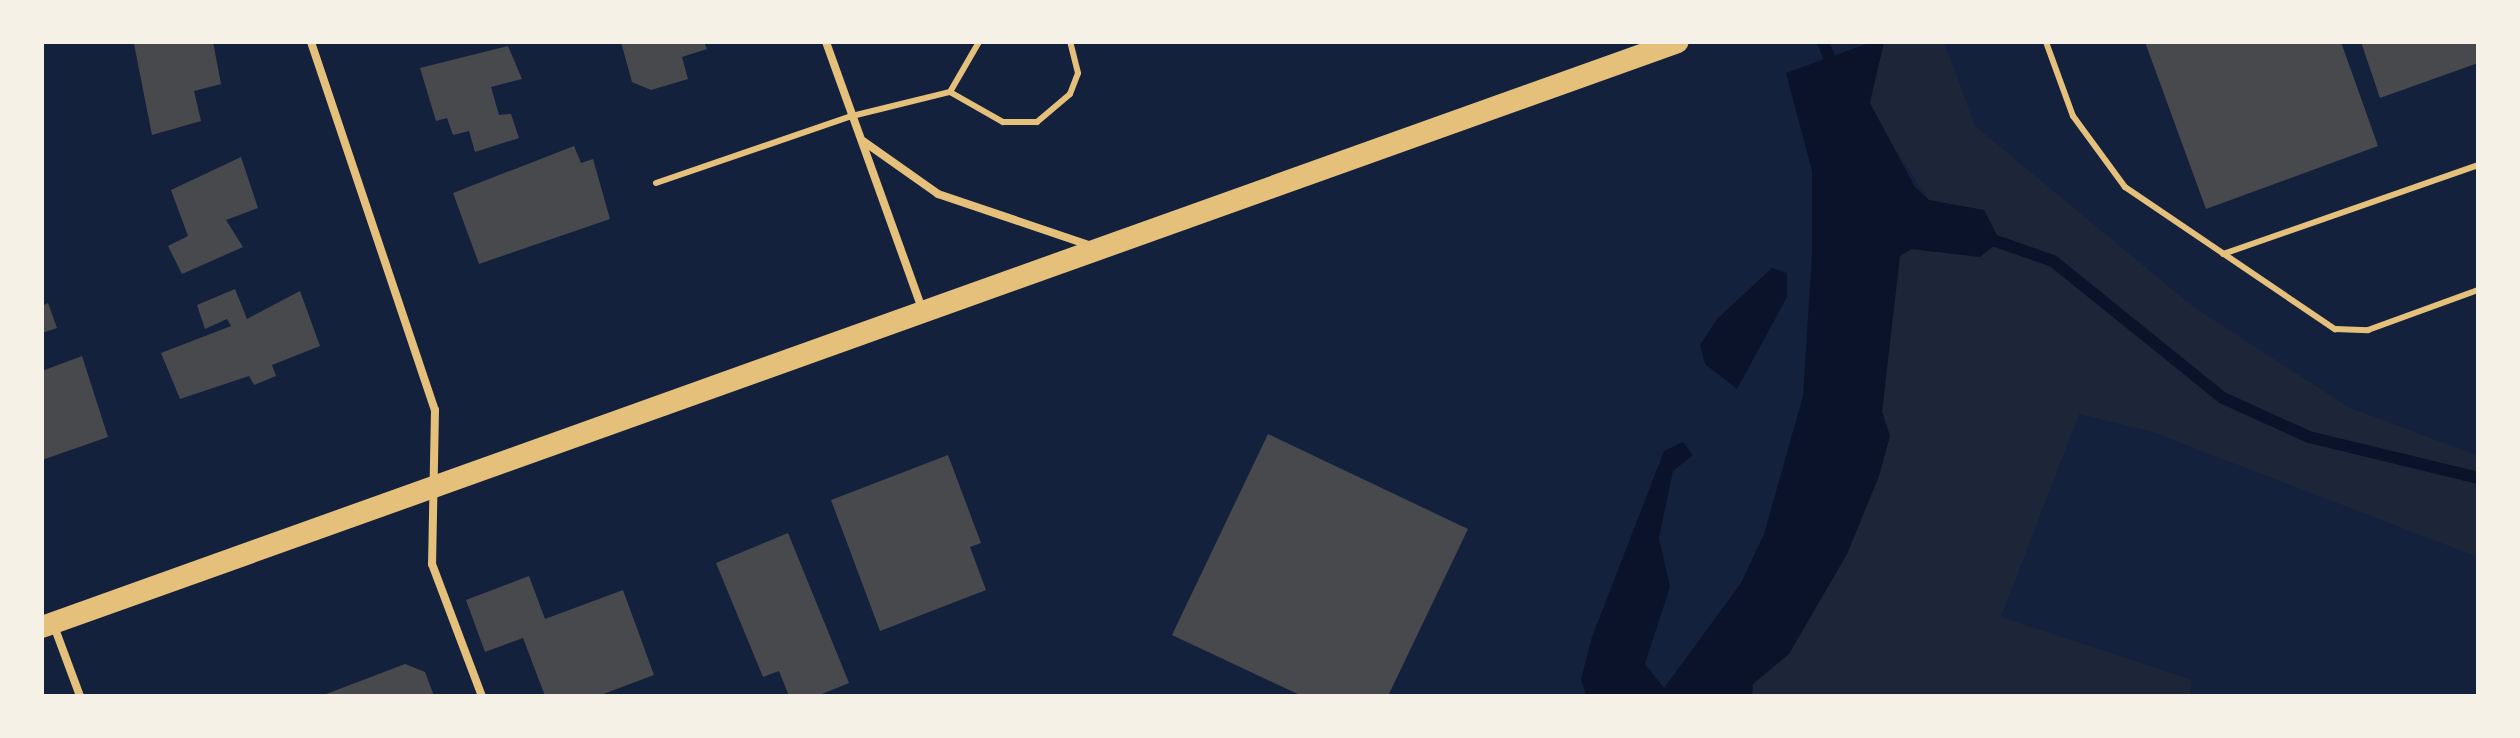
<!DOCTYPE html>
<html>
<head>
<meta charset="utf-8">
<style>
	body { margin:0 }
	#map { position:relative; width:2520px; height:738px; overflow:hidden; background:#14213d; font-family:"Noto Serif",serif }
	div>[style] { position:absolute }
	.green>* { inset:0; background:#1d2539 }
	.water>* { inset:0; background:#0b132b }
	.stream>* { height:12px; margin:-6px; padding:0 6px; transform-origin:6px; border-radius:6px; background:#0b132b }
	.building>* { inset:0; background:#48494c }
	.service>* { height:6px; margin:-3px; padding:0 3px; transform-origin:3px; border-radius:3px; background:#e5c07b }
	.minor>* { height:8px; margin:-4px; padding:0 4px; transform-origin:4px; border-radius:4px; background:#e5c07b }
	.trunk>* { height:22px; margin:-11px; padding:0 11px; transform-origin:11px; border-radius:11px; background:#e5c07b }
	span { translate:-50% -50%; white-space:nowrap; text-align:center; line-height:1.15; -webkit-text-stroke:6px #f6f1e7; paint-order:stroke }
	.frame { position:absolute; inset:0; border:44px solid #f6f1e7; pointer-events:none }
</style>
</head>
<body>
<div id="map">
	<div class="green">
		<div style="clip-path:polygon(1884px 42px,1944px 42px,1975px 126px,2192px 306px,2348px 407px,2478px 456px,2478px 557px,2150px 431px,2079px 414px,2001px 617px,2192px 680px,2190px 696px,1752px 696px,1753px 684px,1789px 653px,1847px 554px,1879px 476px,1890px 436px,1882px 412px,1900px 256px,1911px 249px,1980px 257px,1984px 210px,1929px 200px,1874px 117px,1869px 103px)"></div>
	</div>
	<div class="water">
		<div style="clip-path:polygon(1872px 42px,1884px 42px,1870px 103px,1915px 187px,1929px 200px,1984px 210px,2000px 241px,1980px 257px,1911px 249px,1900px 256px,1882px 412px,1890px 436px,1879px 476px,1847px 554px,1789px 654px,1753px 684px,1752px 696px,1586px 696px,1581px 679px,1592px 637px,1664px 451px,1683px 442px,1693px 455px,1673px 471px,1659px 538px,1670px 587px,1645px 664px,1664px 688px,1741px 583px,1764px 534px,1803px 396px,1812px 254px,1812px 171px,1786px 73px)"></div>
		<div style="clip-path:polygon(1772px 268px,1787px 273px,1787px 297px,1737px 389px,1705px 364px,1700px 345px,1717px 319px)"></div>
	</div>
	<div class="stream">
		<div style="left:1823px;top:42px;width:16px;rotate:68deg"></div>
		<div style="left:1987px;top:238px;width:70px;rotate:19.2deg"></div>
		<div style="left:2053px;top:261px;width:218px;rotate:38.9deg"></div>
		<div style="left:2223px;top:398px;width:94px;rotate:24.4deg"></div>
		<div style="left:2309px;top:437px;width:174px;rotate:13.6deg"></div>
	</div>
	<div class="building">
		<div style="clip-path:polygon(213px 42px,221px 84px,194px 91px,201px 121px,152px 135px,134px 44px)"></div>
		<div style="clip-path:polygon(621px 42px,704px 42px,707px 49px,682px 57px,688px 79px,651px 90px,632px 82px)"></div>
		<div style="clip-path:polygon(2145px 42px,2341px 42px,2378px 146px,2206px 209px)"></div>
		<div style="clip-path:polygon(2361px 42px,2478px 42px,2478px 63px,2380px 98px)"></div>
		<div style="clip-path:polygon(508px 46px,522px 79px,491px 87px,499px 115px,511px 114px,519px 138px,475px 152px,469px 131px,453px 135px,447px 118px,436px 121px,420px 68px)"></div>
		<div style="clip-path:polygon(574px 146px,581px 163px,593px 159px,610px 219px,479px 264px,453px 193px)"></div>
		<div style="clip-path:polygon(241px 157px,258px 208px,226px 220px,243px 247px,182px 274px,168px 246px,188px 236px,171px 190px)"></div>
		<div style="clip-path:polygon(235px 289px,247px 319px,300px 291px,320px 346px,272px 365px,276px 376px,254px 385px,249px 376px,180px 399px,161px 353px,231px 326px,227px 319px,205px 329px,197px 305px)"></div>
		<div style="clip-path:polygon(48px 303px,57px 328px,42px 333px,42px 306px)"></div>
		<div style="clip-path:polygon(82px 356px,108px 437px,42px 460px,42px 371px)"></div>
		<div style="clip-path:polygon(1268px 434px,1468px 529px,1388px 696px,1302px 696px,1172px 635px)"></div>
		<div style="clip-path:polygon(948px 455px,981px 543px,970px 547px,986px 590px,880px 631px,831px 500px)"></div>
		<div style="clip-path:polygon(788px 533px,849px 683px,817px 696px,789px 696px,779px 671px,763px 677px,716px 563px)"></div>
		<div style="clip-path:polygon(529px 576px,545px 619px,623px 590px,654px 675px,598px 696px,545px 696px,523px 638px,485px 652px,466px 600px)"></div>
		<div style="clip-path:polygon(405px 664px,425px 672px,434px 696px,321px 696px)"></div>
	</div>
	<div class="service">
		<div style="left:2046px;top:42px;width:79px;rotate:70deg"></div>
		<div style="left:2073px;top:116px;width:88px;rotate:53.8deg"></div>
		<div style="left:2125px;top:187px;width:254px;rotate:34.1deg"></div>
		<div style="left:2335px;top:329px;width:33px;rotate:2deg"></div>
		<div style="left:2368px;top:330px;width:117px;rotate:-20deg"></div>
		<div style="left:950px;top:92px;width:58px;rotate:-59.9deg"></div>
		<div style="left:656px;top:183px;width:207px;rotate:-18.9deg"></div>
		<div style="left:852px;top:116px;width:101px;rotate:-13.8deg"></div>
		<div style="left:950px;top:92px;width:61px;rotate:29.5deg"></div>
		<div style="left:1003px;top:122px;width:34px"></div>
		<div style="left:1037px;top:122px;width:43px;rotate:-40.3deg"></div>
		<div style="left:1070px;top:94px;width:22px;rotate:-69deg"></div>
		<div style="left:1078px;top:73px;width:32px;rotate:-104deg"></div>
		<div style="left:2223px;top:254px;width:270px;rotate:-19.2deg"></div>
	</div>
	<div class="minor">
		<div style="left:311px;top:42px;width:388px;rotate:71.4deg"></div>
		<div style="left:435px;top:410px;width:154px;rotate:91.1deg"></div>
		<div style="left:432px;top:564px;width:141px;rotate:69.3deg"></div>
		<div style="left:826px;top:42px;width:286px;rotate:70.2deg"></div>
		<div style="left:863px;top:141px;width:92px;rotate:35.2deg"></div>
		<div style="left:938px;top:194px;width:163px;rotate:18.7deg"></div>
		<div style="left:54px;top:626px;width:75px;rotate:69.6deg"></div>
	</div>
	<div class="trunk">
		<div style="left:42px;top:627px;width:1737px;rotate:-19.68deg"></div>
	</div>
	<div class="frame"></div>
</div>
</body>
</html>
